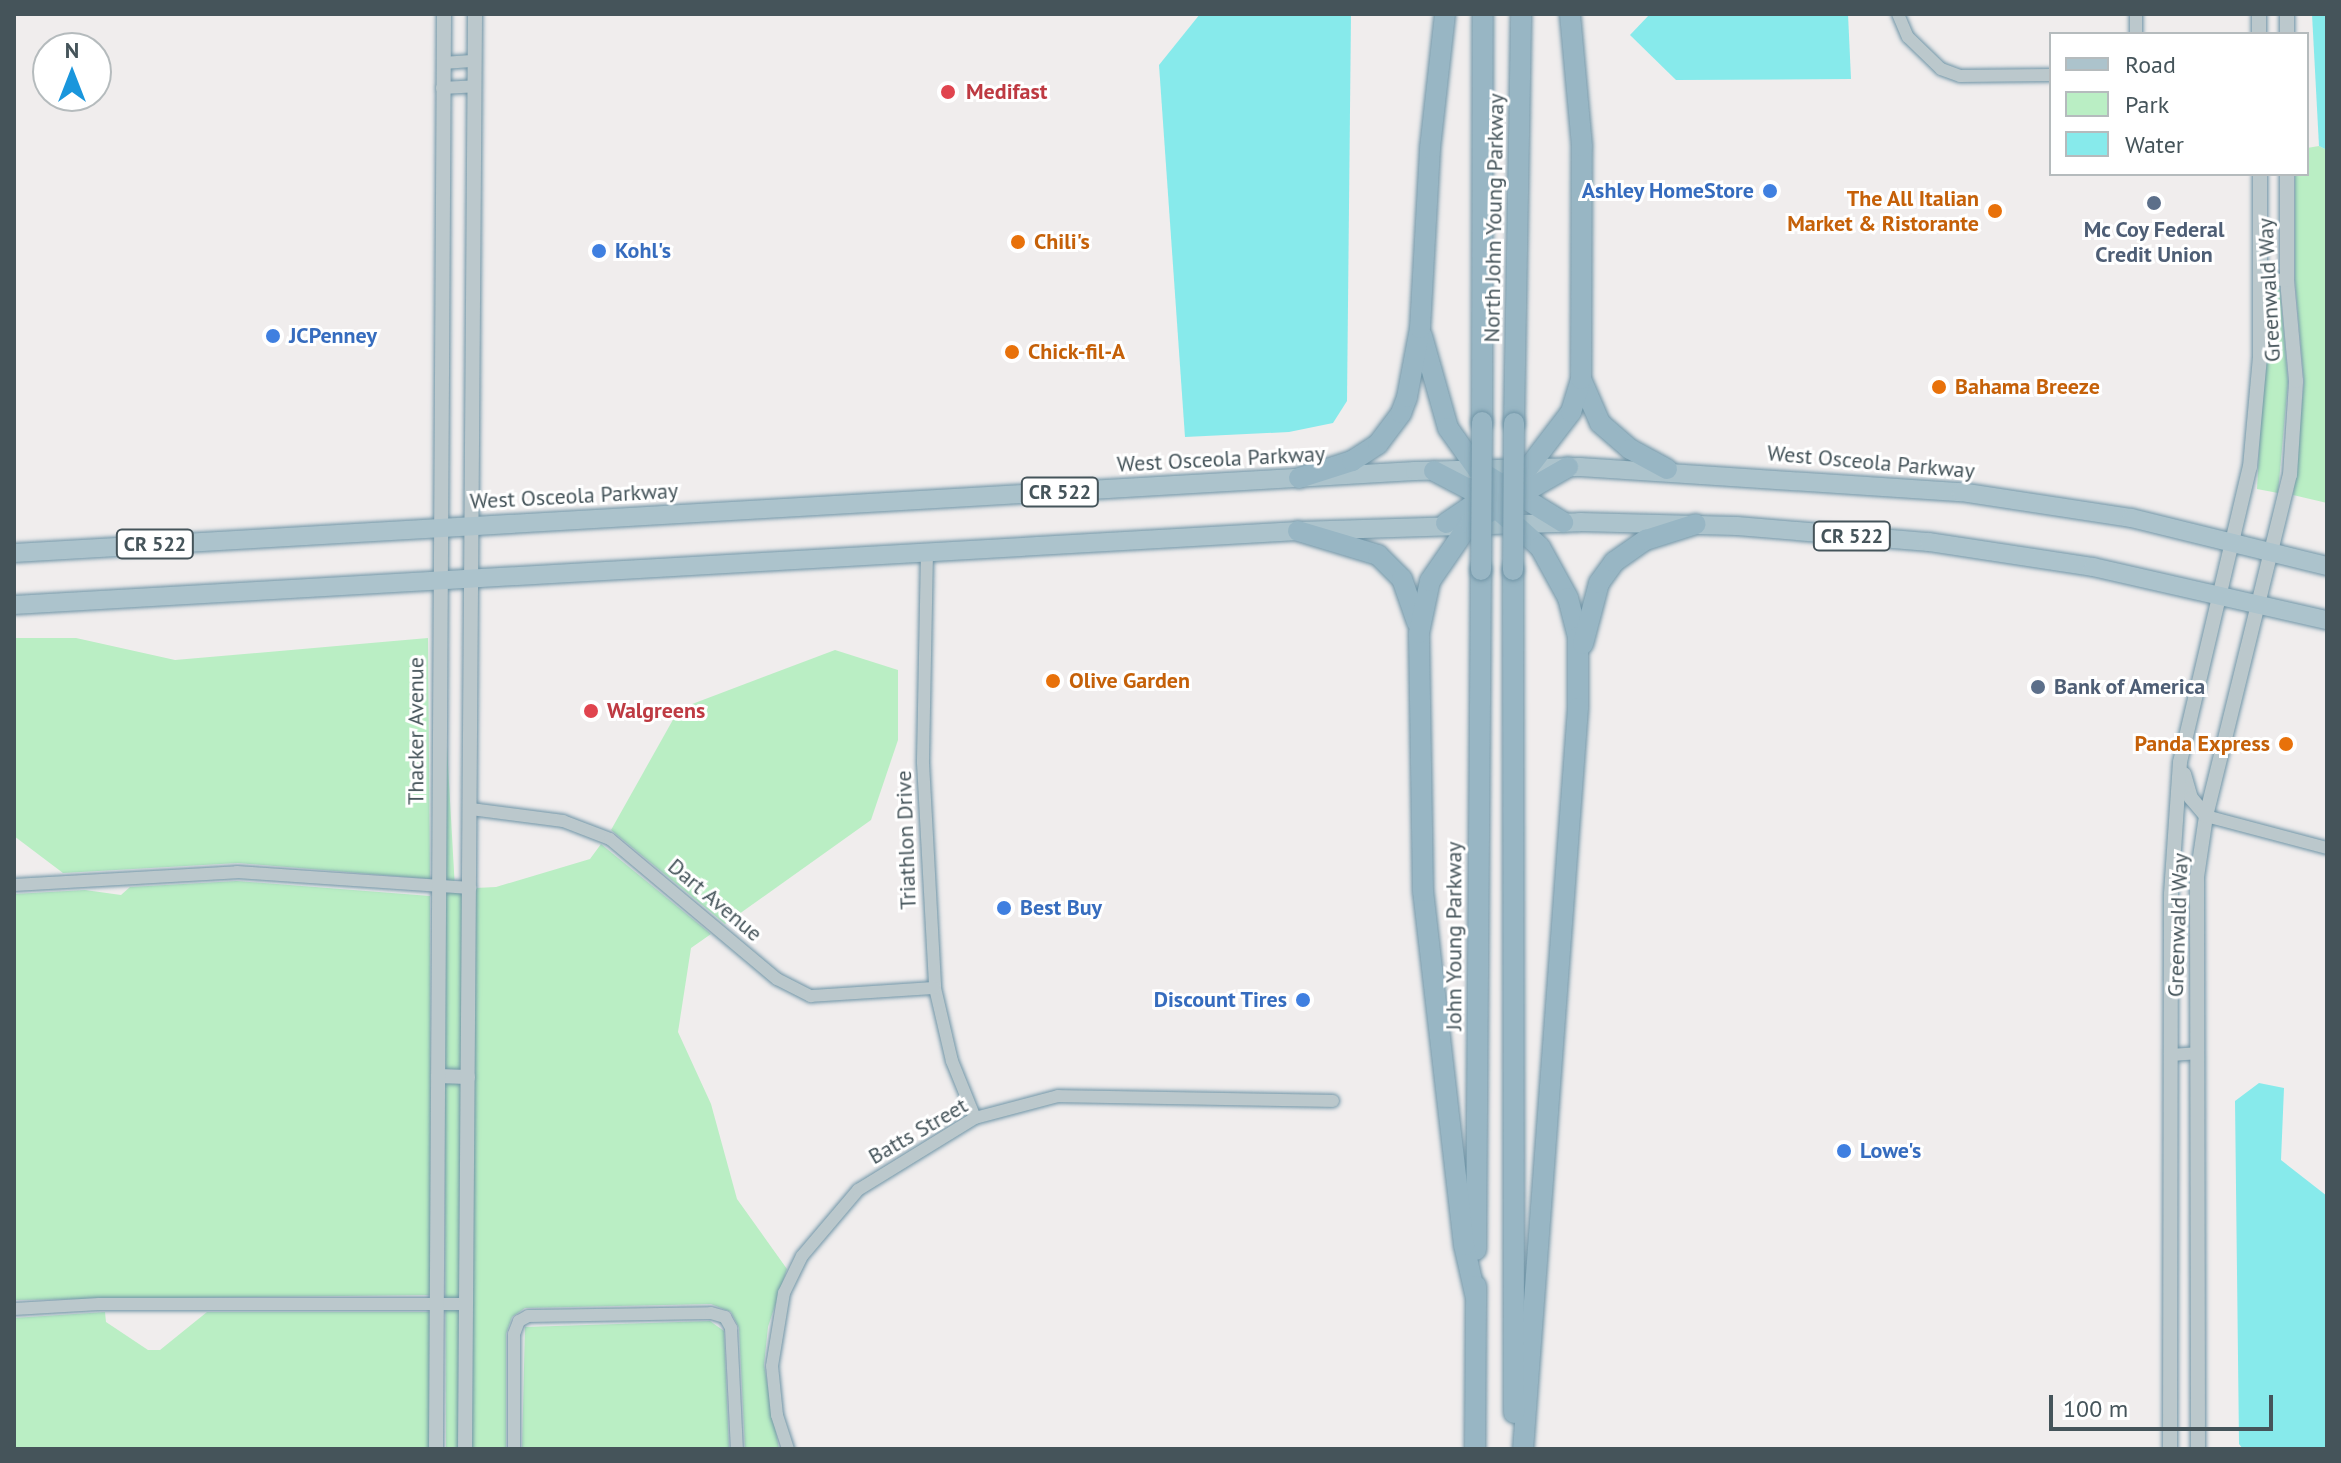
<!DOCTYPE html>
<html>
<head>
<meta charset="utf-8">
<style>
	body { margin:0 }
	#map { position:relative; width:2341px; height:1463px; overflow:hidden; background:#f0eded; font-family:"PT Sans",sans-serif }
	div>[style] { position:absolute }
	.green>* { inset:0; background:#baeec4 }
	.water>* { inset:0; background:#87eaeb }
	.roads { filter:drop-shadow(0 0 2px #7095a7) drop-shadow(0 0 2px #7095a7) }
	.minor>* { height:12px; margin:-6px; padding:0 6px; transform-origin:6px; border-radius:6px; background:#bbc8cc }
	.tertiary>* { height:14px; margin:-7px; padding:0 7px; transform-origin:7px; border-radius:7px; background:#bbc8cc }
	.primary>* { height:18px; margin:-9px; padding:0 9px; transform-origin:9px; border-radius:9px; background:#acc3cc }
	.trunk>* { height:20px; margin:-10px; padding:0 10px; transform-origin:10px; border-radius:10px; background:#98b6c4 }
	.bridges { filter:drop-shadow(0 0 2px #7095a7) drop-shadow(0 0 2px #7095a7) }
	.trunk-bridge>* { height:20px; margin:-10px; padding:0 10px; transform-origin:10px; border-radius:10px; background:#98b6c4 }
	.dots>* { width:22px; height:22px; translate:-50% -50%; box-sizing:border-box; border:4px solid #fff; border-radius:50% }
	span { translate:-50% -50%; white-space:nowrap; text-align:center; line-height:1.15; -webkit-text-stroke:6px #fff; paint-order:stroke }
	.shield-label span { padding:2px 6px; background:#fff; border:2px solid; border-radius:6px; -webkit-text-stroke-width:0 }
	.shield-label { font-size:20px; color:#45545a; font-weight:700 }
	.health-label { font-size:22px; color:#be3a42; font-weight:700 }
	.left { translate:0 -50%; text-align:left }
	.shop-label { font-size:22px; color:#366cbe; font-weight:700 }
	.right { translate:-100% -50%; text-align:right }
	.food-label { font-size:22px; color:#c56008; font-weight:700 }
	.street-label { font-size:22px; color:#45545a }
	.service-label { font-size:22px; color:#4e5e75; font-weight:700 }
	.frame { position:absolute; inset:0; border:16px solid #45545a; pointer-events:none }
	.legend { position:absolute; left:2049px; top:32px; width:260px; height:144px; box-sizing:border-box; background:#fff; border:2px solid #b5bbbd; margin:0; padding:10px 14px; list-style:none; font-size:24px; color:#45545a }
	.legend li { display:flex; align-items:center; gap:16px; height:40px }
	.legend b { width:40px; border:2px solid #b5bbbd }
	.north { position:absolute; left:32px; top:32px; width:80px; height:80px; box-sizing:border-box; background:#fff; border:2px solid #b5bbbd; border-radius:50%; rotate:0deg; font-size:22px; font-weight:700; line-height:32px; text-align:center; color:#45545a }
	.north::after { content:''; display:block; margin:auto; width:28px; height:36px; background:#1a96dc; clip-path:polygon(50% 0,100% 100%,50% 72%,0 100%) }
	.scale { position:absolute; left:2049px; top:1395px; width:224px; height:36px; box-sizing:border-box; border:4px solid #45545a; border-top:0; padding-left:10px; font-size:24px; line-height:28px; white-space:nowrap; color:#45545a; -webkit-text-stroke:6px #fff; paint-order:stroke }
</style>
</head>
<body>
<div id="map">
	<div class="green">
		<div style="clip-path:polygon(2319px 146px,2327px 150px,2327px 503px,2293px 495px,2304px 382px,2295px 280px,2295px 174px,2307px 174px,2307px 148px)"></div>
		<div style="clip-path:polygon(2268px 288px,2280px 289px,2288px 382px,2278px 493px,2257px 489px)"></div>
		<div style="clip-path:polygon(14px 638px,76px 638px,175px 660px,428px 638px,430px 879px,238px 863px,63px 873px,14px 836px)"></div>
		<div style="clip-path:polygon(835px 650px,898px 670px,898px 740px,871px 820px,725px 924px,611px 830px,679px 709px)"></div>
		<div style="clip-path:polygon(443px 676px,455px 889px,496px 887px,590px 859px,601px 844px,711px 934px,691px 948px,678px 1032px,711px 1104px,737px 1199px,787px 1269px,768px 1327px,764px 1365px,779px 1449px,745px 1449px,739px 1328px,731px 1312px,711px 1304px,525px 1308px,512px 1317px,506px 1334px,506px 1449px,446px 1449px)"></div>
		<div style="clip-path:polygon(237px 881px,430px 896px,431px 1295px,14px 1300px,14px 894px,85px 890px,121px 895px,130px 887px)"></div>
		<div style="clip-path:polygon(105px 1312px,106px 1322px,148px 1350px,160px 1350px,207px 1312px,431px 1312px,430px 1449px,14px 1449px,14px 1318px)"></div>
		<div style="clip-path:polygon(710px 1321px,724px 1331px,729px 1449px,522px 1449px,525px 1327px)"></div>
	</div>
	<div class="water">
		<div style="clip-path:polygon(1200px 14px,1351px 14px,1347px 401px,1333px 423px,1289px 432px,1185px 437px,1159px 65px)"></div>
		<div style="clip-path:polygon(1650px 14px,1848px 14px,1851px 79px,1676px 80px,1630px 35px)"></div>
		<div style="clip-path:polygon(2312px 14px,2327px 14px,2327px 150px,2319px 146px)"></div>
		<div style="clip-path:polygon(2259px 1083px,2284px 1088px,2281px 1160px,2327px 1196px,2327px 1449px,2243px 1449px,2239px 1444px,2235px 1101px)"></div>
	</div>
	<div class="roads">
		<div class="minor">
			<div style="left:1898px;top:14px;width:25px;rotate:67deg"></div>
			<div style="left:1908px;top:37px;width:46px;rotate:44.1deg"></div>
			<div style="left:1941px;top:69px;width:20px;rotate:20deg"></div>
			<div style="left:1960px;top:76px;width:91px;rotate:-0.6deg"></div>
			<div style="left:2136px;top:34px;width:20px;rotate:-90deg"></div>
			<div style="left:443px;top:63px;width:32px;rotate:-4deg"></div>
			<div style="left:442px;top:88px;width:33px;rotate:-3deg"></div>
			<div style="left:2261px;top:279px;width:26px;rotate:2deg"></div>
			<div style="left:927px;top:552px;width:211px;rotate:91.1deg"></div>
			<div style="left:923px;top:763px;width:225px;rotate:86.9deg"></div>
			<div style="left:935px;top:988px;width:75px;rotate:76.9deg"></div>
			<div style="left:952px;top:1061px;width:61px;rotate:68deg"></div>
			<div style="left:471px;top:809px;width:93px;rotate:7.4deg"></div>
			<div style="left:563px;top:821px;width:50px;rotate:21deg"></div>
			<div style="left:610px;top:839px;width:218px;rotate:40deg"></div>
			<div style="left:777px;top:979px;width:38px;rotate:27deg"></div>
			<div style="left:811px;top:996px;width:124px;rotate:-3.7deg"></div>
			<div style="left:2206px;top:816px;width:125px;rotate:14.8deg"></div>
			<div style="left:14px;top:885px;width:223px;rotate:-3.3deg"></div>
			<div style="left:237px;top:872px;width:234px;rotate:3.9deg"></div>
			<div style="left:2170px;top:1055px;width:27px;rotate:-4deg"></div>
			<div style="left:14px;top:1309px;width:85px;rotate:-3.4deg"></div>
			<div style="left:99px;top:1304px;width:366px"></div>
			<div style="left:514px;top:1449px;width:115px;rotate:-90deg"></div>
			<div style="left:514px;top:1334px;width:14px;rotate:-69deg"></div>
			<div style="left:519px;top:1321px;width:10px;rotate:-29deg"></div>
			<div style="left:528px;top:1316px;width:183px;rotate:-0.9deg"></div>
			<div style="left:711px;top:1313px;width:15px;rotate:16deg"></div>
			<div style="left:725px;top:1317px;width:13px;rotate:61deg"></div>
			<div style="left:731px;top:1328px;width:121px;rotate:87.2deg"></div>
			<div style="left:788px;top:1449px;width:36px;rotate:-108deg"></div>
			<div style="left:777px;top:1415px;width:49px;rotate:-95.8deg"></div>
			<div style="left:772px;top:1366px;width:74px;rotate:-80.7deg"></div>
			<div style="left:784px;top:1293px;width:41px;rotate:-64.1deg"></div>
			<div style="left:802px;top:1256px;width:87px;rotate:-49.7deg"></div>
			<div style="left:858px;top:1190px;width:137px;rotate:-31.6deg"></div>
			<div style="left:975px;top:1118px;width:86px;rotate:-14.8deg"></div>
			<div style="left:1058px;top:1096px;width:275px;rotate:1deg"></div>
		</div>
		<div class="tertiary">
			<div style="left:2259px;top:14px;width:20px;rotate:90deg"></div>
			<div style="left:2287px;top:14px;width:20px;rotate:90deg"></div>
			<div style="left:2184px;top:774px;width:25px;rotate:74deg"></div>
			<div style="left:2191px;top:798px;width:23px;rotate:50deg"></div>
			<div style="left:438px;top:1076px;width:30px;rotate:2deg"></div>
			<div style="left:436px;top:1449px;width:1435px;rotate:-89.68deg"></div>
			<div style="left:465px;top:1449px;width:1435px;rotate:-89.6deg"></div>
			<div style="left:2170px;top:1449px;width:555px;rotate:-89.9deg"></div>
			<div style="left:2171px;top:894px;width:132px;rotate:-86.1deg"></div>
			<div style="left:2180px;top:762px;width:303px;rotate:-76.7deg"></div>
			<div style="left:2250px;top:467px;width:109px;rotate:-84.8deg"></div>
			<div style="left:2260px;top:358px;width:184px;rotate:-90deg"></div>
			<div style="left:2198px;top:1449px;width:572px;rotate:-90.1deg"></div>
			<div style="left:2197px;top:877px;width:62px;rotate:-81.6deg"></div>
			<div style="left:2206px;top:816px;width:351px;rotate:-76.2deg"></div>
			<div style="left:2290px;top:475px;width:94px;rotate:-86.3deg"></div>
			<div style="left:2296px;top:381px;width:101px;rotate:-95.1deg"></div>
			<div style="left:2287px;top:280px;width:106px;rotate:-90deg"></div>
		</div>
		<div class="primary">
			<div style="left:14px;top:553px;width:1403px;rotate:-3.35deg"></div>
			<div style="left:1415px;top:471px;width:165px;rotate:-1.4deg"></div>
			<div style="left:1580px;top:467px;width:382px;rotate:3.8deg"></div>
			<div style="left:1961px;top:492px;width:172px;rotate:8.7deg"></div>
			<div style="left:2131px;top:518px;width:202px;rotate:13.8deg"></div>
			<div style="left:14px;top:605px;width:1286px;rotate:-3.3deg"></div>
			<div style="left:1298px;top:531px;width:282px;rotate:-1.8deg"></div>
			<div style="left:1580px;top:522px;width:157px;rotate:1.5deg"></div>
			<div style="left:1737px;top:526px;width:193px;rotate:4.8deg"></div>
			<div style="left:1929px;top:542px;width:166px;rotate:8.7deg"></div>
			<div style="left:2093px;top:567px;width:240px;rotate:12.8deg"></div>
		</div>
		<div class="trunk">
			<div style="left:1422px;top:336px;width:96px;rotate:74.2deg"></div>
			<div style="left:1448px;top:428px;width:52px;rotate:54.5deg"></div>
			<div style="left:1478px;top:470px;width:100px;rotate:31.5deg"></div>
			<div style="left:1581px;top:379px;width:48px;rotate:66.6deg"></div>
			<div style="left:1600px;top:423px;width:40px;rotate:41deg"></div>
			<div style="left:1630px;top:449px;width:42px;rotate:28.4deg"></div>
			<div style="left:1482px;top:422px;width:408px;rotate:-89.9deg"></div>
			<div style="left:1514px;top:423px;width:409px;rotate:-89deg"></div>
			<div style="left:1434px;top:471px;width:56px;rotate:27.5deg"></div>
			<div style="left:1484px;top:497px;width:75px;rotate:41.8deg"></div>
			<div style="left:1540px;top:547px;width:58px;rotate:61.2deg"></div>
			<div style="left:1568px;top:598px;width:40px;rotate:75.6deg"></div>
			<div style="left:1578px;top:637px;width:71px;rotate:90deg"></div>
			<div style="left:1578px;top:708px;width:743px;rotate:94.24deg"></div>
			<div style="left:1299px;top:478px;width:56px;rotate:-17.8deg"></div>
			<div style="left:1352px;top:461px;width:31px;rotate:-33deg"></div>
			<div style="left:1378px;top:444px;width:39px;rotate:-53deg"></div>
			<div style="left:1401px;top:413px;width:17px;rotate:-69deg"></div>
			<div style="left:1407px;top:397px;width:70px;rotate:-79.3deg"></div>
			<div style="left:1420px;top:328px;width:180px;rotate:-86.8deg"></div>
			<div style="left:1430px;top:148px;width:135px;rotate:-83.6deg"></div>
			<div style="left:1446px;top:523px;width:99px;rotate:-33.9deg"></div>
			<div style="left:1528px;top:468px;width:71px;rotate:-52.5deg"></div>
			<div style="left:1571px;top:412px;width:34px;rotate:-73deg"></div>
			<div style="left:1581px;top:379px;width:233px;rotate:-89.8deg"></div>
			<div style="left:1582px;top:146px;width:133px;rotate:-95.2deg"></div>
			<div style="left:1298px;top:531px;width:84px;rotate:16.7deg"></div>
			<div style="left:1378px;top:555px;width:34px;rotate:45deg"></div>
			<div style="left:1402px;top:579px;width:46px;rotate:70.8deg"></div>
			<div style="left:1513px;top:570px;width:843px;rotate:89.93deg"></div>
			<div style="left:1583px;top:644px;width:63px;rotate:-75.3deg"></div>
			<div style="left:1599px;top:583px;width:26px;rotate:-54deg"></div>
			<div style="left:1614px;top:562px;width:39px;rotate:-35deg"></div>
			<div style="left:1646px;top:540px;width:52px;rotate:-17.7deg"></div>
			<div style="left:1476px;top:1250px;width:680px;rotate:-89.58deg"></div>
			<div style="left:1476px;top:1298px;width:54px;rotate:-102.8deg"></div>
			<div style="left:1464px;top:1245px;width:356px;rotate:-96.6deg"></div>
			<div style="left:1423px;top:891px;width:258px;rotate:-90.9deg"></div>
			<div style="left:1419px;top:633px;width:53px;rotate:-78.1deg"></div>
			<div style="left:1430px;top:581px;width:70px;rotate:-55.4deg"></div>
			<div style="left:1470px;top:523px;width:113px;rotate:-29.7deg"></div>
			<div style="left:1475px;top:1449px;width:163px;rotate:-89.6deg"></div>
		</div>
	</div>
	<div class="bridges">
		<div class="trunk-bridge">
			<div style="left:1481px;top:570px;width:148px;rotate:-89.6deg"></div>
			<div style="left:1513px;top:570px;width:147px;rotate:-89.6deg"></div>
		</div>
	</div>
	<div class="dots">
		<div style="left:948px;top:92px;background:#e0444e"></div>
		<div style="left:1770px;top:191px;background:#3f7fe0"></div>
		<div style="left:2154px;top:203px;background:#5c6f8a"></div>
		<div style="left:1995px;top:211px;background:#e8710a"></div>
		<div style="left:1018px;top:242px;background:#e8710a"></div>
		<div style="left:599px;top:251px;background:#3f7fe0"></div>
		<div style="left:273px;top:336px;background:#3f7fe0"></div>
		<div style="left:1012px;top:352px;background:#e8710a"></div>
		<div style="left:1939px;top:387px;background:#e8710a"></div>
		<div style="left:1053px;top:681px;background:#e8710a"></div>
		<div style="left:2038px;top:687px;background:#5c6f8a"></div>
		<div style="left:591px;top:711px;background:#e0444e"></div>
		<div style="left:2286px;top:744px;background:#e8710a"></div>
		<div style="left:1004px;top:908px;background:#3f7fe0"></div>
		<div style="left:1303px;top:1000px;background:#3f7fe0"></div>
		<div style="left:1844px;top:1151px;background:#3f7fe0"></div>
	</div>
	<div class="shield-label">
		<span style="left:1060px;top:492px">CR 522</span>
		<span style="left:1852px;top:536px">CR 522</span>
		<span style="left:155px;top:544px">CR 522</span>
	</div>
	<div class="health-label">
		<span class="left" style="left:966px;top:92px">Medifast</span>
		<span class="left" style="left:607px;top:711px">Walgreens</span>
	</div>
	<div class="shop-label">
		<span class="right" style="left:1754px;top:191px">Ashley HomeStore</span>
		<span class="left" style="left:615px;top:251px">Kohl's</span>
		<span class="left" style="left:289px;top:336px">JCPenney</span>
		<span class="left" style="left:1020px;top:908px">Best Buy</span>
		<span class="right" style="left:1287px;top:1000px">Discount Tires</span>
		<span class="left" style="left:1860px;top:1151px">Lowe's</span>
	</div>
	<div class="food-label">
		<span class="right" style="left:1979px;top:211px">The All Italian<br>Market &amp; Ristorante</span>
		<span class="left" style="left:1034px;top:242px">Chili's</span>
		<span class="left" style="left:1028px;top:352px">Chick-fil-A</span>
		<span class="left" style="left:1955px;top:387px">Bahama Breeze</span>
		<span class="left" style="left:1069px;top:681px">Olive Garden</span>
		<span class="right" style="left:2270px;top:744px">Panda Express</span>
	</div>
	<div class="street-label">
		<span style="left:1494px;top:218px;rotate:-89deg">North John Young Parkway</span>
		<span style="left:2269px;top:290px;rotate:-93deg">Greenwald Way</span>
		<span style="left:1221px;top:459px;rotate:-3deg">West Osceola Parkway</span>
		<span style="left:1871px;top:462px;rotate:5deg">West Osceola Parkway</span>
		<span style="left:574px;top:496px;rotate:-3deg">West Osceola Parkway</span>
		<span style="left:416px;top:731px;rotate:-90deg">Thacker Avenue</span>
		<span style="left:906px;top:840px;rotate:-92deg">Triathlon Drive</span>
		<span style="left:715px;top:900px;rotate:40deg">Dart Avenue</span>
		<span style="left:2178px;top:925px;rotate:-88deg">Greenwald Way</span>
		<span style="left:1454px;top:936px;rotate:-90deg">John Young Parkway</span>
		<span style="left:918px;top:1131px;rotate:-30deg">Batts Street</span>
	</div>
	<div class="service-label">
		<span style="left:2154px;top:242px">Mc Coy Federal<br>Credit Union</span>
		<span class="left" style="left:2054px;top:687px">Bank of America</span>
	</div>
	<div class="frame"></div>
	<ul class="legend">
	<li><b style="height:10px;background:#acc3cc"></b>Road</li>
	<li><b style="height:22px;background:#baeec4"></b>Park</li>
	<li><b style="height:22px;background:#87eaeb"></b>Water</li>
	</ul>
	<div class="north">N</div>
	<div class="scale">100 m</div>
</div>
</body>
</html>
